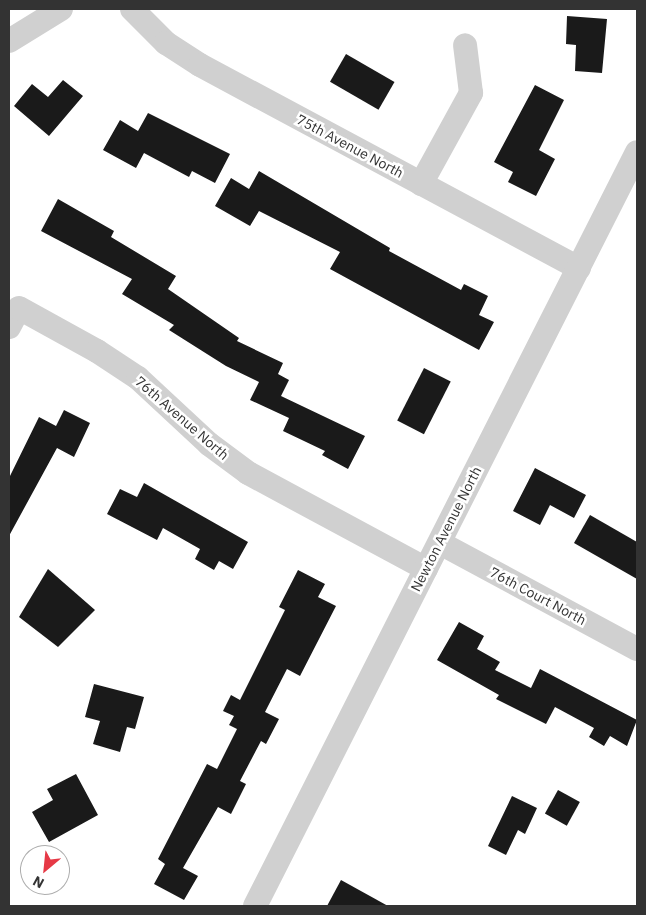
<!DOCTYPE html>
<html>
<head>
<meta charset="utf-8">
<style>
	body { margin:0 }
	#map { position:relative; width:646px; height:915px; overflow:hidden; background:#fff; font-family:"IBM Plex Sans",sans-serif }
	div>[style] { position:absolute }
	.building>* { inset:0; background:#1a1a1a; transform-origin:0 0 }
	.minor>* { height:24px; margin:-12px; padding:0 12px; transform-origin:12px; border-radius:12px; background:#d0d0d0 }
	span { translate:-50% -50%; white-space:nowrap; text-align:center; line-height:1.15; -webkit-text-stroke:5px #fff; paint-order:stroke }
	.street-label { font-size:14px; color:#333 }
	.frame { position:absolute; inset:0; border:10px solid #333; pointer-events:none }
	.north { position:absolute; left:20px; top:845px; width:50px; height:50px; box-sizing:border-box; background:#fff; border:1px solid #adadad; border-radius:50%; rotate:208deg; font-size:14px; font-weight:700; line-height:20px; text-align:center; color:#333 }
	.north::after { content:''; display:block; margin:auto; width:18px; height:22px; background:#e63946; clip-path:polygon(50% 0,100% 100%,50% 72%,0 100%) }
</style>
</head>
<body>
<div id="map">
	<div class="building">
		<div style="clip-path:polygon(567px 16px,607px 19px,602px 73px,575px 71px,576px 45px,566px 44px)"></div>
		<div style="left:346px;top:54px;width:56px;height:32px;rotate:30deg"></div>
		<div style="clip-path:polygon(63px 80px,83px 96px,49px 136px,14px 106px,32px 84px,48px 97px)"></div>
		<div style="clip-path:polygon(535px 85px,564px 100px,539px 150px,555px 159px,536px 196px,508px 182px,513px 172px,494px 162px)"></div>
		<div style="clip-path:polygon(148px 113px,230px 154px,215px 183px,192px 171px,189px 177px,144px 153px,136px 168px,103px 150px,120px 120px,138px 131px)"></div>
		<div style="clip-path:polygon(259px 171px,390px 248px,389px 251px,461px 290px,464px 284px,488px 296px,479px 315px,494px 322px,479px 350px,330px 269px,340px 252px,259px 211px,250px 226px,215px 206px,231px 178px,249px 189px)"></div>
		<div style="clip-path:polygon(58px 199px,114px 231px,111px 237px,176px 276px,168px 289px,239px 338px,237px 341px,283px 363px,278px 374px,289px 380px,281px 396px,365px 436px,348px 469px,322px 455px,325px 451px,283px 431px,289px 418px,250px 400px,259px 382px,226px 366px,169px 330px,174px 325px,122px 294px,132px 279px,41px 231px)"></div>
		<div style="left:424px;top:368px;width:30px;height:59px;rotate:27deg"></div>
		<div style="clip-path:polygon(64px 410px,90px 423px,74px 457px,57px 448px,9px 536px,9px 478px,39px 417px,56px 426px)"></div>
		<div style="clip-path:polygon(535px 468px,586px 495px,574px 518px,550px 505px,540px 525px,513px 511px)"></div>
		<div style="clip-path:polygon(144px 483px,248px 542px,233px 569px,219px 561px,214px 570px,195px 559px,200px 549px,163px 528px,157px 540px,107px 514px,120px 489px,137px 497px)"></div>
		<div style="clip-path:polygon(590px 515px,637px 542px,637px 579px,574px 543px)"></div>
		<div style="clip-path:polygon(48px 569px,95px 610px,58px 647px,19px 617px)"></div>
		<div style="clip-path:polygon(298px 570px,325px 584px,318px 597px,336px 606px,300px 676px,287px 669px,265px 712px,279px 719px,266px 744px,261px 741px,240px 781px,246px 784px,231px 814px,218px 807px,183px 868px,198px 876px,184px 900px,154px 884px,165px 864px,158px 859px,207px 764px,217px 769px,237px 729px,229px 725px,234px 716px,223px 711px,231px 695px,240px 700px,285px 610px,279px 607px)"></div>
		<div style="clip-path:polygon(459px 622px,484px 636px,477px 649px,500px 662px,495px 670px,531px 688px,540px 669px,637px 720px,627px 746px,610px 736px,604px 746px,589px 737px,594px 728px,555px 707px,546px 724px,496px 699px,499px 695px,437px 660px)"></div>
		<div style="clip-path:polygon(94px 684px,144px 697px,135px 729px,127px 727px,120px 752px,93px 744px,100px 721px,85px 717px)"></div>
		<div style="clip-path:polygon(76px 774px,98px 815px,49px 842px,32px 812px,53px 800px,47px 789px)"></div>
		<div style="left:558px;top:790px;width:25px;height:27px;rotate:29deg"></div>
		<div style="clip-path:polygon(512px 796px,537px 808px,525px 834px,518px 830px,506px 855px,488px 846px)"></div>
		<div style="clip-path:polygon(341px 880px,388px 906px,327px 906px)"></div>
	</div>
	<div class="minor">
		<div style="left:132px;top:9px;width:48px;rotate:45deg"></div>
		<div style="left:166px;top:43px;width:40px;rotate:32.9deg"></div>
		<div style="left:200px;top:65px;width:430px;rotate:28.2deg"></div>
		<div style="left:9px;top:41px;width:61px;rotate:-31.6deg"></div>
		<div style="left:421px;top:184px;width:104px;rotate:-61.2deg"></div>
		<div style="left:471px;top:93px;width:48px;rotate:-97.1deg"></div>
		<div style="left:9px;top:327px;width:21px;rotate:-62deg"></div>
		<div style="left:19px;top:308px;width:89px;rotate:28.9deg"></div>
		<div style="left:97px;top:351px;width:49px;rotate:33.4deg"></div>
		<div style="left:138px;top:378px;width:97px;rotate:42.9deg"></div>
		<div style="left:209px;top:444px;width:49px;rotate:36.6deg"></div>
		<div style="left:248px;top:473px;width:202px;rotate:28.3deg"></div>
		<div style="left:440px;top:543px;width:224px;rotate:28.3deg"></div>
		<div style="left:255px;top:906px;width:845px;rotate:-63.13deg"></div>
	</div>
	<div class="street-label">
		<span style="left:350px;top:146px;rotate:28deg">75th Avenue North</span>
		<span style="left:182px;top:418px;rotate:41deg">76th Avenue North</span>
		<span style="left:446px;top:529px;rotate:-63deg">Newton Avenue North</span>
		<span style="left:538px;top:596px;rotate:28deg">76th Court North</span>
	</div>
	<div class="frame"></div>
	<div class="north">N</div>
</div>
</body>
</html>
